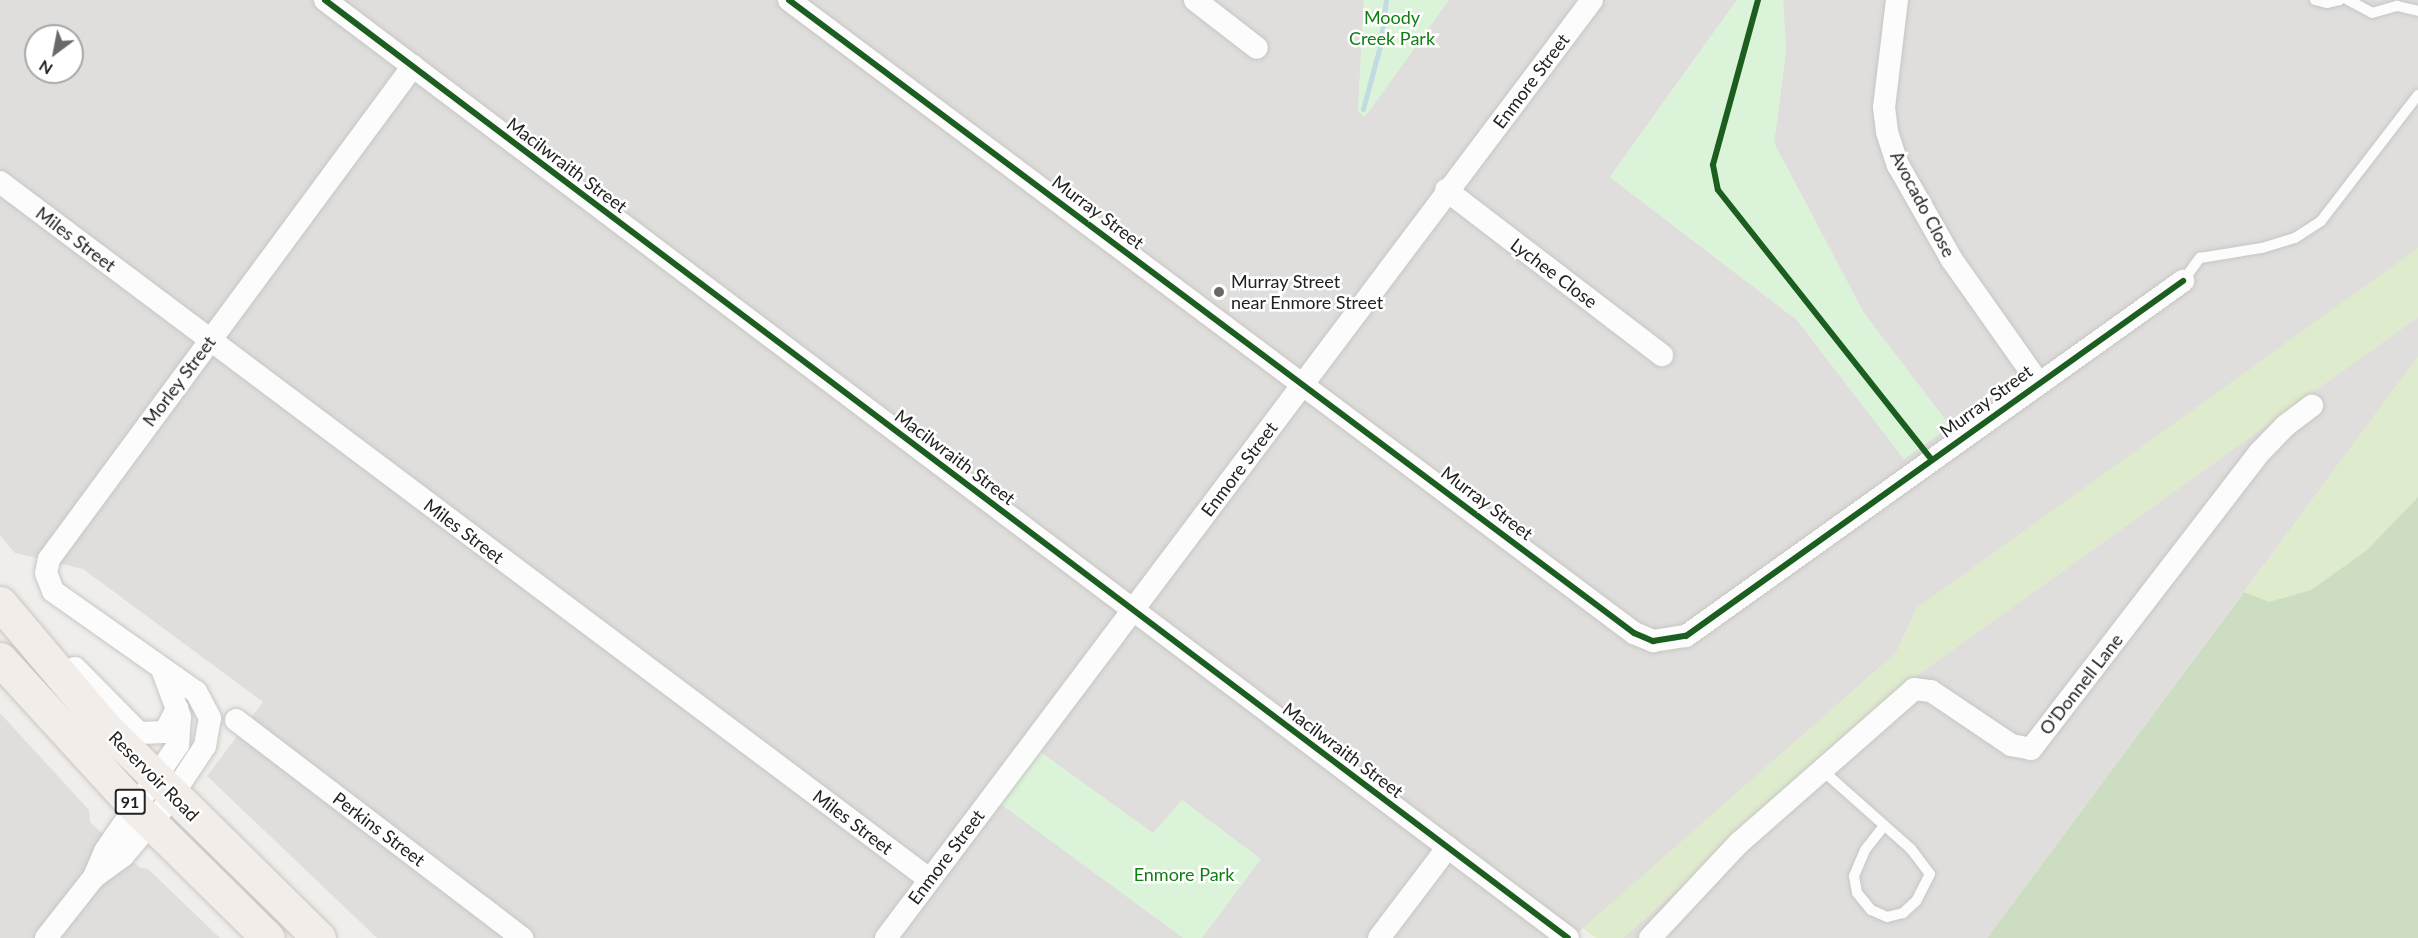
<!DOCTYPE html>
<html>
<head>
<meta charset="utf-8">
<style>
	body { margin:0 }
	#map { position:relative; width:2418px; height:938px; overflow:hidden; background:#f0eeeb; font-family:Lato,sans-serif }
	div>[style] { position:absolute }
	.residential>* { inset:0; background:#dfdedc }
	.grass>* { inset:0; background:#deebcc }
	.forest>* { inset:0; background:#cdddc2 }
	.park>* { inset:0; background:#dbf4d9 }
	.stream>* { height:5px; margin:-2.5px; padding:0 2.5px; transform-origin:2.5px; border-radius:2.5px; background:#c0dce1 }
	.roads { filter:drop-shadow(0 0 2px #c7c6c5) drop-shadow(0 0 2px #c7c6c5) }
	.lane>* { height:10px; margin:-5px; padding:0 5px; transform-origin:5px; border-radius:5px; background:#fdfcfc }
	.street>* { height:22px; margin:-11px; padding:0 11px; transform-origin:11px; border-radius:11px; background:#fdfcfc }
	.primary>* { height:33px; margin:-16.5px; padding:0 16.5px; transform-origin:16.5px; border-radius:16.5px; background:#f2ede8 }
	.cycleway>* { height:6px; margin:-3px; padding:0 3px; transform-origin:3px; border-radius:3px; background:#1b5e20 }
	.dots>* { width:16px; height:16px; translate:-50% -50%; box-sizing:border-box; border:3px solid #fff; border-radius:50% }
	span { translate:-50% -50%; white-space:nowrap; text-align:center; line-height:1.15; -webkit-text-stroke:5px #fff; paint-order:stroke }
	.shield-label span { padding:2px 4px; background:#fff; border:2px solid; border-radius:4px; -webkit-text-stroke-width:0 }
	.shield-label { font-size:16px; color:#222; font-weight:700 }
	.park-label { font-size:18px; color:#108013 }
	.street-label { font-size:18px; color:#222 }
	.poi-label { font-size:18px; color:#222 }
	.left { translate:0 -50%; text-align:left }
	.north { position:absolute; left:24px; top:24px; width:60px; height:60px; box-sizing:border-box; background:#fff; border:2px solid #a7a7a7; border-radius:50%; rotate:212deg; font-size:16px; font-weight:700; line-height:24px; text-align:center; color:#222 }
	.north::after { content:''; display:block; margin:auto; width:21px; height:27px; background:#6a6968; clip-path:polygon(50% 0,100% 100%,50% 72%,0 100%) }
</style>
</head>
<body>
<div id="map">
	<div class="residential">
		<div style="clip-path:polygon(evenodd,0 0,1364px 0,1358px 112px,1449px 0,1737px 0,1610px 177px,1797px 320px,1904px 459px,1950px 426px,1864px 314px,1774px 143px,1786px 50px,1783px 0,2418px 0,2418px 249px,1917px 608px,1896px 653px,1572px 938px,377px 938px,207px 776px,263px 702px,83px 569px,15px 553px,0 535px,0 0,36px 36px,72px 36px,72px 72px,36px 72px,36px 36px)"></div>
		<div style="clip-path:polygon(2418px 317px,2418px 357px,1987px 938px,1623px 938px,1920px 673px)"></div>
		<div style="clip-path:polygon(0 713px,89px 810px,90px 822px,139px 867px,148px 869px,220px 938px,0 938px)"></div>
	</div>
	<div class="grass">
		<div style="clip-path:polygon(2418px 248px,2418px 317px,1920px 673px,1623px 938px,1596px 938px,1583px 928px,1896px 653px,1917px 608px)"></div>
		<div style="clip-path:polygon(2418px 357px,2418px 497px,2367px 550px,2311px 590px,2269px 603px,2244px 592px)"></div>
	</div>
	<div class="forest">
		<div style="clip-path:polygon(2418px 497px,2418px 938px,1987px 938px,2244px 592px,2269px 602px,2311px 590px,2367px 550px)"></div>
	</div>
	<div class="park">
		<div style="clip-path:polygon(1364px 0,1449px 0,1365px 117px,1358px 112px)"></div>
		<div style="clip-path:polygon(1737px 0,1783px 0,1786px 50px,1774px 143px,1864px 313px,1950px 426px,1904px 459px,1797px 320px,1610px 177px)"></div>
		<div style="clip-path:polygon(1031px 745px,1153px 833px,1182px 800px,1261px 859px,1202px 938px,1183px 938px,991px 797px)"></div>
	</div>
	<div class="stream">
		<div style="left:1363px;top:109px;width:65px;rotate:-74.9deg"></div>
		<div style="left:1380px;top:46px;width:46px;rotate:-82.6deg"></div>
	</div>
	<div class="roads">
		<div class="lane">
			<div style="left:2315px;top:0;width:12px;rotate:14deg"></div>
			<div style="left:2327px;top:3px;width:13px;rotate:-13deg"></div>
			<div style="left:2348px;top:0;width:27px;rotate:28deg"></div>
			<div style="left:2372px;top:13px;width:26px;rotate:-16deg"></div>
			<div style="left:2397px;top:6px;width:22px;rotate:13deg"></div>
			<div style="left:2183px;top:281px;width:29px;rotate:-54deg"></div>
			<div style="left:2200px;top:258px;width:63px;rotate:-9.2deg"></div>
			<div style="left:2262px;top:248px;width:34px;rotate:-17deg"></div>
			<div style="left:2295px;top:238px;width:31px;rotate:-33deg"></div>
			<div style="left:2321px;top:221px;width:159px;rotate:-52.4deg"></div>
			<div style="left:1822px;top:770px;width:119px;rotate:41.6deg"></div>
			<div style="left:1911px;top:849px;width:31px;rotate:53deg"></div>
			<div style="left:1930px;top:874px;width:30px;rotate:117deg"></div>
			<div style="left:1916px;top:901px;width:18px;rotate:137deg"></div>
			<div style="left:1903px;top:913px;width:16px;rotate:166deg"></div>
			<div style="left:1887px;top:917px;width:17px;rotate:-156deg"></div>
			<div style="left:1871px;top:910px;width:22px;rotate:-129deg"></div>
			<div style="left:1857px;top:893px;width:17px;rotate:-100deg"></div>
			<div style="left:1854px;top:876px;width:28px;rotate:-67deg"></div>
			<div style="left:1865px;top:850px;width:31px;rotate:-52deg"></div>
		</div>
		<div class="street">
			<div style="left:325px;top:0;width:1557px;rotate:37.04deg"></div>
			<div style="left:789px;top:0;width:1056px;rotate:36.84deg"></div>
			<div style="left:1634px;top:633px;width:21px;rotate:23deg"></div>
			<div style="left:1653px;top:641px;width:33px;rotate:-9deg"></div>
			<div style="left:1686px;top:636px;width:611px;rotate:-35.54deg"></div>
			<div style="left:1195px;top:0;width:78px;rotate:37.7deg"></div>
			<div style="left:1897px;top:0;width:108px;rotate:96.9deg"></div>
			<div style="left:1884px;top:107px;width:25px;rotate:83deg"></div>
			<div style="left:1887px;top:132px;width:35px;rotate:72deg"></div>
			<div style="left:1898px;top:165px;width:109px;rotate:60.4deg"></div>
			<div style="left:1952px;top:260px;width:149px;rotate:54.8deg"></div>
			<div style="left:0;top:182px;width:1161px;rotate:36.88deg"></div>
			<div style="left:1446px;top:190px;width:272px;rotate:37.4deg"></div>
			<div style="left:75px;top:668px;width:91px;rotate:45.4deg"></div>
			<div style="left:139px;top:733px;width:26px;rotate:-2deg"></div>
			<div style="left:165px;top:732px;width:27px;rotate:-63deg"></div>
			<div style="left:236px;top:720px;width:360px;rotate:37.3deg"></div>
			<div style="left:94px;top:877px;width:36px;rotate:-36deg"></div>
			<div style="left:123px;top:856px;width:65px;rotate:-50deg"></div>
			<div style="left:165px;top:806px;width:72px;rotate:-56.3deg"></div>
			<div style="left:205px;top:746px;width:28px;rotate:-80deg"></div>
			<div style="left:210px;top:718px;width:30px;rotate:-118deg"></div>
			<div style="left:196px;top:692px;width:175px;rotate:-144.8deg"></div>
			<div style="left:53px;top:591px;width:19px;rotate:-111deg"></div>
			<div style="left:46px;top:573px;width:14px;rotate:-78deg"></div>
			<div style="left:49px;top:559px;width:613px;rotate:-53.56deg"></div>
			<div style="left:46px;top:938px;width:78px;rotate:-51.8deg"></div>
			<div style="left:94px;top:877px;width:28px;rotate:-67deg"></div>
			<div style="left:105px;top:851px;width:129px;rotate:-55.4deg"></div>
			<div style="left:178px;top:745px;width:28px;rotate:-86deg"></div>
			<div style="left:180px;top:717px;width:48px;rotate:-110.7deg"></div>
			<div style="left:886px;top:938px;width:1174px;rotate:-53.03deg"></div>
			<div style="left:1379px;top:938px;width:114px;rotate:-52.8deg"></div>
			<div style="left:1650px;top:938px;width:130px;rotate:-46.9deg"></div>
			<div style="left:1739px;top:843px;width:233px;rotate:-41.3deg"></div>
			<div style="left:1914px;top:689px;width:17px;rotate:7deg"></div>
			<div style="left:1931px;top:691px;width:97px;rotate:34deg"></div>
			<div style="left:2011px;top:745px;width:20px;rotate:11deg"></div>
			<div style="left:2031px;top:749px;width:375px;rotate:-52.4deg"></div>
			<div style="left:2260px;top:452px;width:36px;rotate:-46deg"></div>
			<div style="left:2285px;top:426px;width:34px;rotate:-37deg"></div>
		</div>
		<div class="primary">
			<div style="left:0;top:603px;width:161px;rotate:49.8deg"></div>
			<div style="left:104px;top:726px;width:302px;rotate:44.6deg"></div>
			<div style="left:0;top:659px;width:202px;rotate:47.6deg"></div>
			<div style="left:136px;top:808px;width:185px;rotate:44.6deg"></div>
		</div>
	</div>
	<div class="cycleway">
		<div style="left:325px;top:0;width:1557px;rotate:37.04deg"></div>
		<div style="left:789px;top:0;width:1056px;rotate:36.84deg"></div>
		<div style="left:1634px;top:633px;width:21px;rotate:23deg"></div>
		<div style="left:1653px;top:641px;width:33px;rotate:-9deg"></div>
		<div style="left:1686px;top:636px;width:611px;rotate:-35.54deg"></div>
		<div style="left:1758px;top:0;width:171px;rotate:105.3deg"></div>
		<div style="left:1713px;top:165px;width:25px;rotate:79deg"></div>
		<div style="left:1718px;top:190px;width:343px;rotate:51.6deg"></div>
	</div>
	<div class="dots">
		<div style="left:1219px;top:292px;background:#6a6968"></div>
	</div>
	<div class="shield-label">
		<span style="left:130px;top:802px">91</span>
	</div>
	<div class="park-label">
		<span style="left:1392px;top:28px">Moody<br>Creek Park</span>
		<span style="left:1184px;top:874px">Enmore Park</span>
	</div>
	<div class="street-label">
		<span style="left:1531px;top:81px;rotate:-53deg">Enmore Street</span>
		<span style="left:567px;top:165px;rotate:37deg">Macilwraith Street</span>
		<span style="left:1923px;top:204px;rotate:62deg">Avocado Close</span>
		<span style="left:1098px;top:212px;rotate:37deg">Murray Street</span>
		<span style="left:76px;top:239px;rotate:37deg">Miles Street</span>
		<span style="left:1554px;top:273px;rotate:37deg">Lychee Close</span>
		<span style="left:179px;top:381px;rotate:-53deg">Morley Street</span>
		<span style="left:1986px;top:401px;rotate:-36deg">Murray Street</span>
		<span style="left:955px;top:457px;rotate:37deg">Macilwraith Street</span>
		<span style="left:1239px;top:469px;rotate:-53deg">Enmore Street</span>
		<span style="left:1487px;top:503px;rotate:37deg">Murray Street</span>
		<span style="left:464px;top:531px;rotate:37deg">Miles Street</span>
		<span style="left:2081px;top:684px;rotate:-52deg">O'Donnell Lane</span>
		<span style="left:1343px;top:750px;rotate:37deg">Macilwraith Street</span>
		<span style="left:154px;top:776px;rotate:45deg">Reservoir Road</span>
		<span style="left:853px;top:822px;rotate:37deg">Miles Street</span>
		<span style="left:379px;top:829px;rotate:37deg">Perkins Street</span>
		<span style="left:946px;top:857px;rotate:-53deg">Enmore Street</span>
	</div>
	<div class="poi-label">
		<span class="left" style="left:1231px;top:292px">Murray Street<br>near Enmore Street</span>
	</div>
	<div class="north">N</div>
</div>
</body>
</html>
